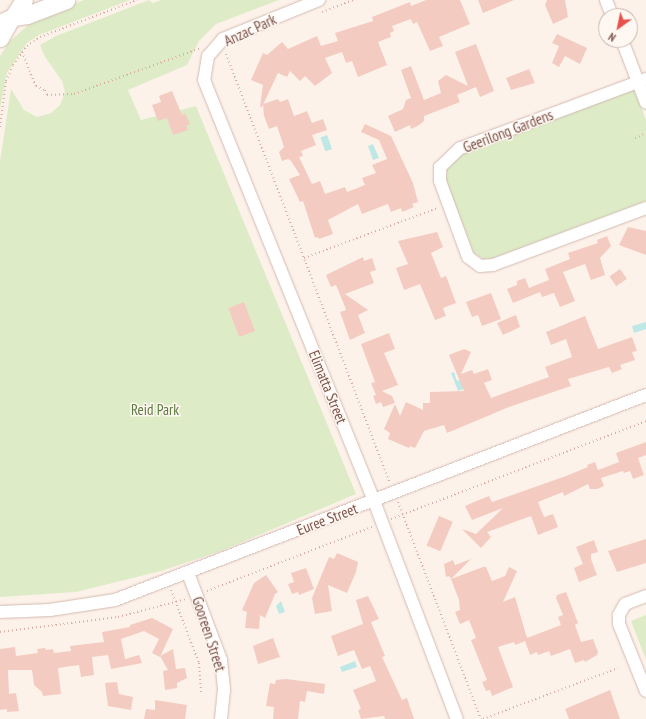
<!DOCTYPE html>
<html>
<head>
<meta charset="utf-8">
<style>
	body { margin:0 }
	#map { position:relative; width:646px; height:719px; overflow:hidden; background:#fdf2ea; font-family:"PT Sans Narrow",sans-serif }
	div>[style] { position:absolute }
	.green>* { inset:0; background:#ddecc7 }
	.water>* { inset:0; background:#bde8e6; transform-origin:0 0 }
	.building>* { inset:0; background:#f4cbc1; transform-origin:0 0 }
	.path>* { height:2px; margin-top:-1px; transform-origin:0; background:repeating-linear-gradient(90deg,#d9ada3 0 1px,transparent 0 4px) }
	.roads { filter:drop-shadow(0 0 1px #d3bab1) drop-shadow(0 0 1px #d3bab1) }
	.street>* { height:12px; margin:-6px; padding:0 6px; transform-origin:6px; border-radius:6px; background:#fff }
	.secondary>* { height:17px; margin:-8.5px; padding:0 8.5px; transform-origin:8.5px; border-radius:8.5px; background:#fff }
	span { translate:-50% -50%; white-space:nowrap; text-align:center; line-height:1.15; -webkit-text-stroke:3px #fff7f1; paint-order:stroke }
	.street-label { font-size:15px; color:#7a534c }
	.park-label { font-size:15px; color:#5d7a40 }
	.north { position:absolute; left:598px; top:8px; width:40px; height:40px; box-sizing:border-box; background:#fff7f1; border:1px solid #cab5af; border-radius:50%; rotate:213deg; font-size:11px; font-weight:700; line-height:16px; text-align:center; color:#7a534c }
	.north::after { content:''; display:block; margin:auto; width:14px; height:18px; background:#e9514d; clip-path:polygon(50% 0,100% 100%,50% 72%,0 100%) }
</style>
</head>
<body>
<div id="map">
	<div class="green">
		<div style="clip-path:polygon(84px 0,130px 0,39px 35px,27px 43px,7px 73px,0 109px,0 56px,10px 41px,34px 20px)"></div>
		<div style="clip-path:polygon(149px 0,153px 3px,161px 0,279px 0,216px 24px,199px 41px,187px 65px,128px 90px,141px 120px,196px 106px,356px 494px,221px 551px,161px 571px,76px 592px,0 597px,0 161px,11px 89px,24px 110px,37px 117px,51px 113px,60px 105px,65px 92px,62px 81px,45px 57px,40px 45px,56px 36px)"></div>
		<div style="clip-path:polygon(634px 88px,646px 120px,646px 201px,493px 258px,484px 259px,474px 253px,446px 181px,447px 165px,459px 155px)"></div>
		<div style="clip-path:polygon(646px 615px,646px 660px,631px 621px)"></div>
	</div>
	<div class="water">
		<div style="left:327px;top:135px;width:15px;height:7px;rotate:70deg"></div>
		<div style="clip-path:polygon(373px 144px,379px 158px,373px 160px,368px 146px)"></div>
		<div style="clip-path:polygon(646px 322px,646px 329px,634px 333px,632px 326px)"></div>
		<div style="clip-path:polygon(454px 372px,457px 381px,462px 379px,466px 388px,458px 391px,451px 373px)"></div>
		<div style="clip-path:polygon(281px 601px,285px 612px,279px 614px,276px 606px)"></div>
		<div style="clip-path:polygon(355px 661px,357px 667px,342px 672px,340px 667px)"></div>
	</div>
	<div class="building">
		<div style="clip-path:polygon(426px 0,460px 0,470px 24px,439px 37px,443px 46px,430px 51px,417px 22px,413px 24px,411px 19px,392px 26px,394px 31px,390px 33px,391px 37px,378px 42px,387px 65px,358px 77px,352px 61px,346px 63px,342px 52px,325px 58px,332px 73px,315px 86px,305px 76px,300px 81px,290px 71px,287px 77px,278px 73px,262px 107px,260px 107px,263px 85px,251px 80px,263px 53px,267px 55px,282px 42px,288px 49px,317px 36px,321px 46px,338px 41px,335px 33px,373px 21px,372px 17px,410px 2px,411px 6px)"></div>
		<div style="clip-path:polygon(478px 0,514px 0,483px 13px)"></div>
		<div style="clip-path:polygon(547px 0,565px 0,568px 17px,553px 24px,545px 5px)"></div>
		<div style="clip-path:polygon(557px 34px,587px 48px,580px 64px,565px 56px,559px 67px,552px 63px,559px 46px,552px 43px)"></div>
		<div style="clip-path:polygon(476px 44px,494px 91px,480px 97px,476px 87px,457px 95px,460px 102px,424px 116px,424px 121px,419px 125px,411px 129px,410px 125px,395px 132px,388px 116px,403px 109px,406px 100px,411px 98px,401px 70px,411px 66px,424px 100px,441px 93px,438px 81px,446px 75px,468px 86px,455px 52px)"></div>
		<div style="clip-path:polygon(529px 69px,535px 83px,511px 90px,506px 78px)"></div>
		<div style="clip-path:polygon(172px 91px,182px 115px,185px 113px,190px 124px,186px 126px,188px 130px,173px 135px,167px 118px,158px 121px,152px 105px,161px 102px,159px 96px)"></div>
		<div style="clip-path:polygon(278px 99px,280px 102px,288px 99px,294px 116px,307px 111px,312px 123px,323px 119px,327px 130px,312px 135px,316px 145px,301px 151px,303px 156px,299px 157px,312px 184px,320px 181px,325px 194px,345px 187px,347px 192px,365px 185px,362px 178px,376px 173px,372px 165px,387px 159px,379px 140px,361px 132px,365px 124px,391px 136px,413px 183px,418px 202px,412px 204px,414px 207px,402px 212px,401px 208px,391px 212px,388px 204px,362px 214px,358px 204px,328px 220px,333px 234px,319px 239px,318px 237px,315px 238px,303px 201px,300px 202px,289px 179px,300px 175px,291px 161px,288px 159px,282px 161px,279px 152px,284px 147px,277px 126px,269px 129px,264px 116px,263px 104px)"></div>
		<div style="clip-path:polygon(628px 227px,646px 231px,646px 255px,619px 245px)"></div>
		<div style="clip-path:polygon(437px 232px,443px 247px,431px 253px,441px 278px,446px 276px,456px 303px,443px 308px,446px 316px,435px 320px,420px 284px,404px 290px,396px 268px,408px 264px,398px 241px)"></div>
		<div style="clip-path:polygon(607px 236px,611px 246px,600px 258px,605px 275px,591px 280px,585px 264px,563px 272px,575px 301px,560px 307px,554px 293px,542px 297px,540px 292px,513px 303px,507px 289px,517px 285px,517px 281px,525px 278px,529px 288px,549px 280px,545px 269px,570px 259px,568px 253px,598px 243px,597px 240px)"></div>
		<div style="clip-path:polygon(363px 257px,364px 261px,372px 258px,376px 270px,370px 272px,374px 283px,345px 294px,368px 310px,358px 315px,365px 333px,350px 340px,340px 312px,346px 310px,345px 307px,336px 285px,331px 287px,326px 275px)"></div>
		<div style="left:620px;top:269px;width:12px;height:13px;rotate:55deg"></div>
		<div style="clip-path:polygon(491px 293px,501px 319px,482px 326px,478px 315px,472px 317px,466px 302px)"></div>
		<div style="left:244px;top:302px;width:31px;height:17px;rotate:69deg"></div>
		<div style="clip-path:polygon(516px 315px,520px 327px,503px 335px,497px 323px)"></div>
		<div style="clip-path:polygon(585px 316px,598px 349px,632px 337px,637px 351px,632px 352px,635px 360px,620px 365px,622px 369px,612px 373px,609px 367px,568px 379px,571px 386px,509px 407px,447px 433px,444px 425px,424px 431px,415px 448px,410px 446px,409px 448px,388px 439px,390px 433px,384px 429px,395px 404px,400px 416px,406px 402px,423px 410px,423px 403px,430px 403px,430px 392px,464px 391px,449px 355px,464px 349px,471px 352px,461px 374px,472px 370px,474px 374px,488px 369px,492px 380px,484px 383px,491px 398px,549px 377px,545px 367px,572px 357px,566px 339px,551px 345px,546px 332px)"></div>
		<div style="clip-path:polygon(389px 333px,395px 349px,384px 353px,398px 385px,382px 391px,392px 396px,395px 403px,383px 407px,381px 402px,376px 404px,373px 396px,376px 395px,371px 383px,375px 382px,361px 344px)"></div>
		<div style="clip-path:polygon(646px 442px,646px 455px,638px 458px,644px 475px,633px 479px,630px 471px,624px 473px,623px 471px,601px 478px,604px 486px,597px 489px,590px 489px,588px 484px,564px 496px,563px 492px,538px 502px,544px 517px,553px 514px,558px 527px,538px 535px,531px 516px,487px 532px,491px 537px,481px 548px,462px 529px,476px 534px,503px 508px,472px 520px,465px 506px,474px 502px,489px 496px,492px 502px,566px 476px,588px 467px,587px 465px,595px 462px,598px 470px,619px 462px,616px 453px)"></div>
		<div style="left:439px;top:516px;width:15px;height:32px;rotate:23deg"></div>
		<div style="clip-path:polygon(646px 539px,646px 563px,617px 572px,608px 551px)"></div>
		<div style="clip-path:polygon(594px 540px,598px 552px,591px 554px,591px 559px,597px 575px,579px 582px,574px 568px,583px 564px,576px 547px)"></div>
		<div style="clip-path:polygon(337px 553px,358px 562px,356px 572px,347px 593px,328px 585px,332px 611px,315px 614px,312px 598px,329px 557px,334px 559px)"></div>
		<div style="clip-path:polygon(471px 559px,451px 579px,449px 576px,446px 577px,444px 564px,453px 560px,455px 565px)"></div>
		<div style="clip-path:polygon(483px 567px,486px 567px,492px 581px,505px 576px,509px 567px,517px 571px,503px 602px,515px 597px,527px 638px,561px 625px,558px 617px,563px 615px,556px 598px,557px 595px,566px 592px,578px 623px,575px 625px,581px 642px,593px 639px,598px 652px,597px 655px,585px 662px,584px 660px,575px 663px,570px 649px,551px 656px,549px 651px,538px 655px,537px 652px,530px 655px,525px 641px,515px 645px,514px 642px,498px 647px,513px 687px,492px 696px,490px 690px,486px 691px,482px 682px,487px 680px,471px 640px,476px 638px,469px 620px,460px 624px,455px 612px,460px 610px,459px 600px,451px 579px)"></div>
		<div style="clip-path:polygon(306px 568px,314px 589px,299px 595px,298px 592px,292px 594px,288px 584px,294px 582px,291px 573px)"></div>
		<div style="clip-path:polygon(266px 575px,278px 592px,275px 594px,265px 618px,260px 615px,259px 629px,245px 628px,247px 612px,242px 610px,254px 583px)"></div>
		<div style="clip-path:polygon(368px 596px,379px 619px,371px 622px,385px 656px,382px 657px,402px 700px,407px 698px,414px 719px,385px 719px,384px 716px,361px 719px,358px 710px,361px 709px,353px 690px,376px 681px,370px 666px,362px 669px,354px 650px,338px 656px,331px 636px,363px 624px,356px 600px)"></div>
		<div style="clip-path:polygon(152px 618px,173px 629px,160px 657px,152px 653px,159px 639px,144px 631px,121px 639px,125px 659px,139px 655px,142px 663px,111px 669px,108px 655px,92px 657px,94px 675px,81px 677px,79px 665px,58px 668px,61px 694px,43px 696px,42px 692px,34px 685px,32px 670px,8px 670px,9px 694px,16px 693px,19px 711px,7px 712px,7px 709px,0 710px,0 649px,15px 647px,16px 656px,38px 653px,37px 649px,45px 648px,46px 650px,53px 649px,54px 653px,71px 651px,70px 646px,104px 642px,102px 632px,130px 627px,130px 625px)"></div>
		<div style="clip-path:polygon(273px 638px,280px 657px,258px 664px,253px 646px)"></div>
		<div style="clip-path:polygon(173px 649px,176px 669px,185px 668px,187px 678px,177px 683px,177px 688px,165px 690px,163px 671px,168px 670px,160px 656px)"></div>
		<div style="clip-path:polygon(286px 679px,325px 684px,324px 694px,307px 691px,305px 702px,300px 701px,298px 719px,273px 719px,274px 707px,266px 706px,270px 683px,275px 684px,276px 680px)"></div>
		<div style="clip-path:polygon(117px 682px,119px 694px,133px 697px,131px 710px,108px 706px,105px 683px)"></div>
		<div style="clip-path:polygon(610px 690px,620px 719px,569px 719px,565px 709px)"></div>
		<div style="clip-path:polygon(155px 700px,187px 705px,185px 719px,144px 719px,146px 709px,155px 710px)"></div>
	</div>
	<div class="path">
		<div style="left:322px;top:12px;width:34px;rotate:-21deg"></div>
		<div style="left:22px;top:52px;width:37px;rotate:68deg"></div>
		<div style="left:36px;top:86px;width:10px;rotate:24deg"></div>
		<div style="left:45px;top:90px;width:5px;rotate:68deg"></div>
		<div style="left:47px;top:95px;width:27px;rotate:-2deg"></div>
		<div style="left:74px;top:94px;width:135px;rotate:-19.9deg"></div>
		<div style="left:226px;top:54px;width:459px;rotate:69.1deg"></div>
		<div style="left:0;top:127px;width:46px;rotate:-82.6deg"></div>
		<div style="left:6px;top:81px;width:17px;rotate:-66deg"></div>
		<div style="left:13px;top:65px;width:24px;rotate:-54deg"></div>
		<div style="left:27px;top:46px;width:16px;rotate:-35deg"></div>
		<div style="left:40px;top:37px;width:104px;rotate:-20.9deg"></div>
		<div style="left:635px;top:138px;width:12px;rotate:-24deg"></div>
		<div style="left:304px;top:258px;width:143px;rotate:-20.5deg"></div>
		<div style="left:398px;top:502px;width:232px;rotate:69.1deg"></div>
		<div style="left:391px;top:519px;width:273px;rotate:-21deg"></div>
		<div style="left:171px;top:590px;width:78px;rotate:69deg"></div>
		<div style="left:199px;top:663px;width:29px;rotate:86deg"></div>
		<div style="left:207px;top:591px;width:177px;rotate:-21.2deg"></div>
		<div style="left:0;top:632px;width:119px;rotate:-7.2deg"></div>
		<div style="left:118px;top:617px;width:70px;rotate:-14.8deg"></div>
		<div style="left:483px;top:719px;width:144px;rotate:-20.7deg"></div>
	</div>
	<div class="roads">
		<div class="street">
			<div style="left:319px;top:0;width:104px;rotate:157.9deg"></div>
			<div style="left:223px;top:39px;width:23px;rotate:131deg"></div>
			<div style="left:208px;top:56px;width:24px;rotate:99deg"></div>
			<div style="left:204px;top:80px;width:454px;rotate:68deg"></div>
			<div style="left:374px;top:501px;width:233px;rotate:69.2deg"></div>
			<div style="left:606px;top:0;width:17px;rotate:69deg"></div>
			<div style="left:622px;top:40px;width:67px;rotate:69.1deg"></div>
			<div style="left:646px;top:79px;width:198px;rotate:159.6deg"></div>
			<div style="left:460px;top:148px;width:28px;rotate:136deg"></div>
			<div style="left:440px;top:167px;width:14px;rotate:90deg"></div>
			<div style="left:440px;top:181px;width:81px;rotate:69.8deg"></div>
			<div style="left:468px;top:257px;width:15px;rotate:37deg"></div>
			<div style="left:480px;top:266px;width:13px;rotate:-4deg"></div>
			<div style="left:493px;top:265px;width:163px;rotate:-20.4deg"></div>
			<div style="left:188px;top:573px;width:93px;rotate:69.2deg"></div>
			<div style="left:221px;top:660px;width:30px;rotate:84deg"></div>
			<div style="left:224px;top:690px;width:29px;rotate:96deg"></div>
			<div style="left:646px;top:596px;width:22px;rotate:159deg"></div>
			<div style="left:625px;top:604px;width:13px;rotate:119deg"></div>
			<div style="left:619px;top:615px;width:9px;rotate:90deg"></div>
			<div style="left:619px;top:624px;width:72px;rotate:68.1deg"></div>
			<div style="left:0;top:612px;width:50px;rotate:-2.3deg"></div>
			<div style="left:50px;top:610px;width:66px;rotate:-8.7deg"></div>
			<div style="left:115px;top:600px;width:569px;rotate:-21.11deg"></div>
		</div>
		<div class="secondary">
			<div style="left:13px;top:17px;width:14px;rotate:-8deg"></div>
			<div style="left:27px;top:15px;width:42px;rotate:-21deg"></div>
			<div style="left:0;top:23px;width:14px;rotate:-25deg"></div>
			<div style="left:13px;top:17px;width:20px;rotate:-57deg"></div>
			<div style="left:0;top:38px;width:23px;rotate:-61deg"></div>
		</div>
	</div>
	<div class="street-label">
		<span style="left:250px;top:30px;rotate:-25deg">Anzac Park</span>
		<span style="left:508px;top:131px;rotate:-21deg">Geerilong Gardens</span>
		<span style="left:328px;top:387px;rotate:68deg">Elimatta Street</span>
		<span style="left:327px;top:519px;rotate:-21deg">Euree Street</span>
		<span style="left:209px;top:634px;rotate:72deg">Gooreen Street</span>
	</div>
	<div class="park-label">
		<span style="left:155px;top:410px">Reid Park</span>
	</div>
	<div class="north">N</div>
</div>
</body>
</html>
